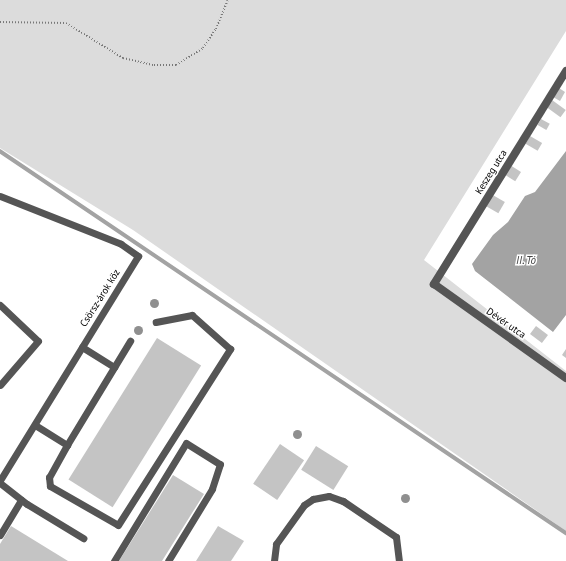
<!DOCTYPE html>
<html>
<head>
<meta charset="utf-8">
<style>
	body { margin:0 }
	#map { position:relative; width:566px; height:561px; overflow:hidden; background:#fff; font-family:"PT Sans",sans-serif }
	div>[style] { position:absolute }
	.green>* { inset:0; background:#dcdcdc }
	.water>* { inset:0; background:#a3a3a3 }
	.stream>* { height:3.5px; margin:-1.75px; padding:0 1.75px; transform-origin:1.75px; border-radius:1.75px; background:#a3a3a3 }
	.building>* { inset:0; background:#c4c4c4; transform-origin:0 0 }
	.path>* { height:2px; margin-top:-1px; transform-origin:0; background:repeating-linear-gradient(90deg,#777 0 1px,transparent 0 3px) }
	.lane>* { height:7px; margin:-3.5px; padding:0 3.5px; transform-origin:3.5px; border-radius:3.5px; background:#555 }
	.street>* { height:8px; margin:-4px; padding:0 4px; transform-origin:4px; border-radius:4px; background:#555 }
	.trees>* { width:9px; height:9px; margin:-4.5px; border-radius:50%; background:#8f8f8f }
	span { translate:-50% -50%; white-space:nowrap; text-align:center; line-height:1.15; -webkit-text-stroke:3px #fff; paint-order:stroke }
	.street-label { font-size:10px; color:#000 }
	.water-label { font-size:11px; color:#444; font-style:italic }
</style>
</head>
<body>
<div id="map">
	<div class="green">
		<div style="clip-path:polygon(0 0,566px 0,566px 31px,424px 260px,566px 371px,566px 531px,133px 230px,0 148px)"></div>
	</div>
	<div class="water">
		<div style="clip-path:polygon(566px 151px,566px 315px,553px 332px,475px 271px,472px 264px,493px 235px,508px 222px,525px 196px,535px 192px)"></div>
	</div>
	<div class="stream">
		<div style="left:0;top:151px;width:683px;rotate:34.02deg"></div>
	</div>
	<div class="building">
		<div style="clip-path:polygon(559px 88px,565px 92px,560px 101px,553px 97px)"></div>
		<div style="left:552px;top:100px;width:17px;height:9px;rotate:36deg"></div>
		<div style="left:541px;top:119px;width:10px;height:7px;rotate:29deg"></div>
		<div style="left:530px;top:136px;width:14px;height:9px;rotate:30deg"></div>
		<div style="left:510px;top:165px;width:13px;height:11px;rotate:32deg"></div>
		<div style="left:491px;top:194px;width:16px;height:13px;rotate:30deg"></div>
		<div style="left:536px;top:326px;width:15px;height:10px;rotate:37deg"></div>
		<div style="left:157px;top:338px;width:52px;height:167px;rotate:32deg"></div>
		<div style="clip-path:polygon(566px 349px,566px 358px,562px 355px)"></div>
		<div style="left:280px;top:444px;width:29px;height:48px;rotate:34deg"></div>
		<div style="left:316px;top:446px;width:38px;height:28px;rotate:32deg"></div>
		<div style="clip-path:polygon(173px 475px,204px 494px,162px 561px,119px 561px)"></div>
		<div style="clip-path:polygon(11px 526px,68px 561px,0 561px,0 544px)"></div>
		<div style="clip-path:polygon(218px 526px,244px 541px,231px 561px,196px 561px)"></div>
	</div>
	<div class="path">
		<div style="left:0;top:22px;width:66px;rotate:0.9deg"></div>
		<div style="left:66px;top:23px;width:67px;rotate:31.6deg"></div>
		<div style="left:123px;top:58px;width:32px;rotate:13deg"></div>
		<div style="left:154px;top:65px;width:22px"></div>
		<div style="left:176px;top:65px;width:32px;rotate:-32deg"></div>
		<div style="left:203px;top:48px;width:23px;rotate:-56deg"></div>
		<div style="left:216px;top:29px;width:31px;rotate:-68deg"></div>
	</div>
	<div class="lane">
		<div style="left:0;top:196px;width:130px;rotate:21.6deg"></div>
		<div style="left:121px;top:244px;width:21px;rotate:35deg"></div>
		<div style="left:138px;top:256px;width:263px;rotate:121.6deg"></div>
		<div style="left:0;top:305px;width:52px;rotate:43.5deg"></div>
		<div style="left:38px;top:341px;width:58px;rotate:130.8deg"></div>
		<div style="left:82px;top:347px;width:38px;rotate:32deg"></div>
		<div style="left:35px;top:425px;width:38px;rotate:32deg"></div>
		<div style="left:67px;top:445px;width:122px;rotate:-58.8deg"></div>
		<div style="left:67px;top:445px;width:37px;rotate:119deg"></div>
		<div style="left:49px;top:477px;width:9px;rotate:84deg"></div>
		<div style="left:50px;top:486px;width:78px;rotate:29.8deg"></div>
		<div style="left:118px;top:525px;width:209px;rotate:-57.5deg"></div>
		<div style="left:230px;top:349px;width:51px;rotate:-138.2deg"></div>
		<div style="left:192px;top:315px;width:37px;rotate:169deg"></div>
		<div style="left:0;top:483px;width:34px;rotate:38deg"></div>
		<div style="left:27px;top:504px;width:66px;rotate:31.3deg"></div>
		<div style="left:0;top:535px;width:41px;rotate:-59deg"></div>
		<div style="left:114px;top:561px;width:138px;rotate:-58.6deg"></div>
		<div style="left:186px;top:443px;width:40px;rotate:32deg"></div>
		<div style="left:220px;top:464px;width:26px;rotate:108deg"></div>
		<div style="left:212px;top:489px;width:84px;rotate:121.4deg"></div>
		<div style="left:274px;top:561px;width:17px;rotate:-83deg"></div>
		<div style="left:276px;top:544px;width:48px;rotate:-54.3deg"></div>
		<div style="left:304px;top:505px;width:11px;rotate:-34deg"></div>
		<div style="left:313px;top:499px;width:16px;rotate:-11deg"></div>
		<div style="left:329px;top:496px;width:15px;rotate:20deg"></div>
		<div style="left:343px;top:501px;width:64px;rotate:34.2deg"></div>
		<div style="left:396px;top:537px;width:24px;rotate:83deg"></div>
	</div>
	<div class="street">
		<div style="left:566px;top:71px;width:251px;rotate:121.8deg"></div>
		<div style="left:434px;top:284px;width:162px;rotate:35.5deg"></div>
	</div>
	<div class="trees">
		<div style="left:154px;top:303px"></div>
		<div style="left:138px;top:330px"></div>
		<div style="left:297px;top:434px"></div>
		<div style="left:405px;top:498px"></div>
	</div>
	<div class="street-label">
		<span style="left:491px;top:172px;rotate:-58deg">Keszeg utca</span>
		<span style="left:100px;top:298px;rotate:-58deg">Csörsz-árok köz</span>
		<span style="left:506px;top:323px;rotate:35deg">Dévér utca</span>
	</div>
	<div class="water-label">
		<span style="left:526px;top:260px">II. Tó</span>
	</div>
</div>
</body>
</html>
